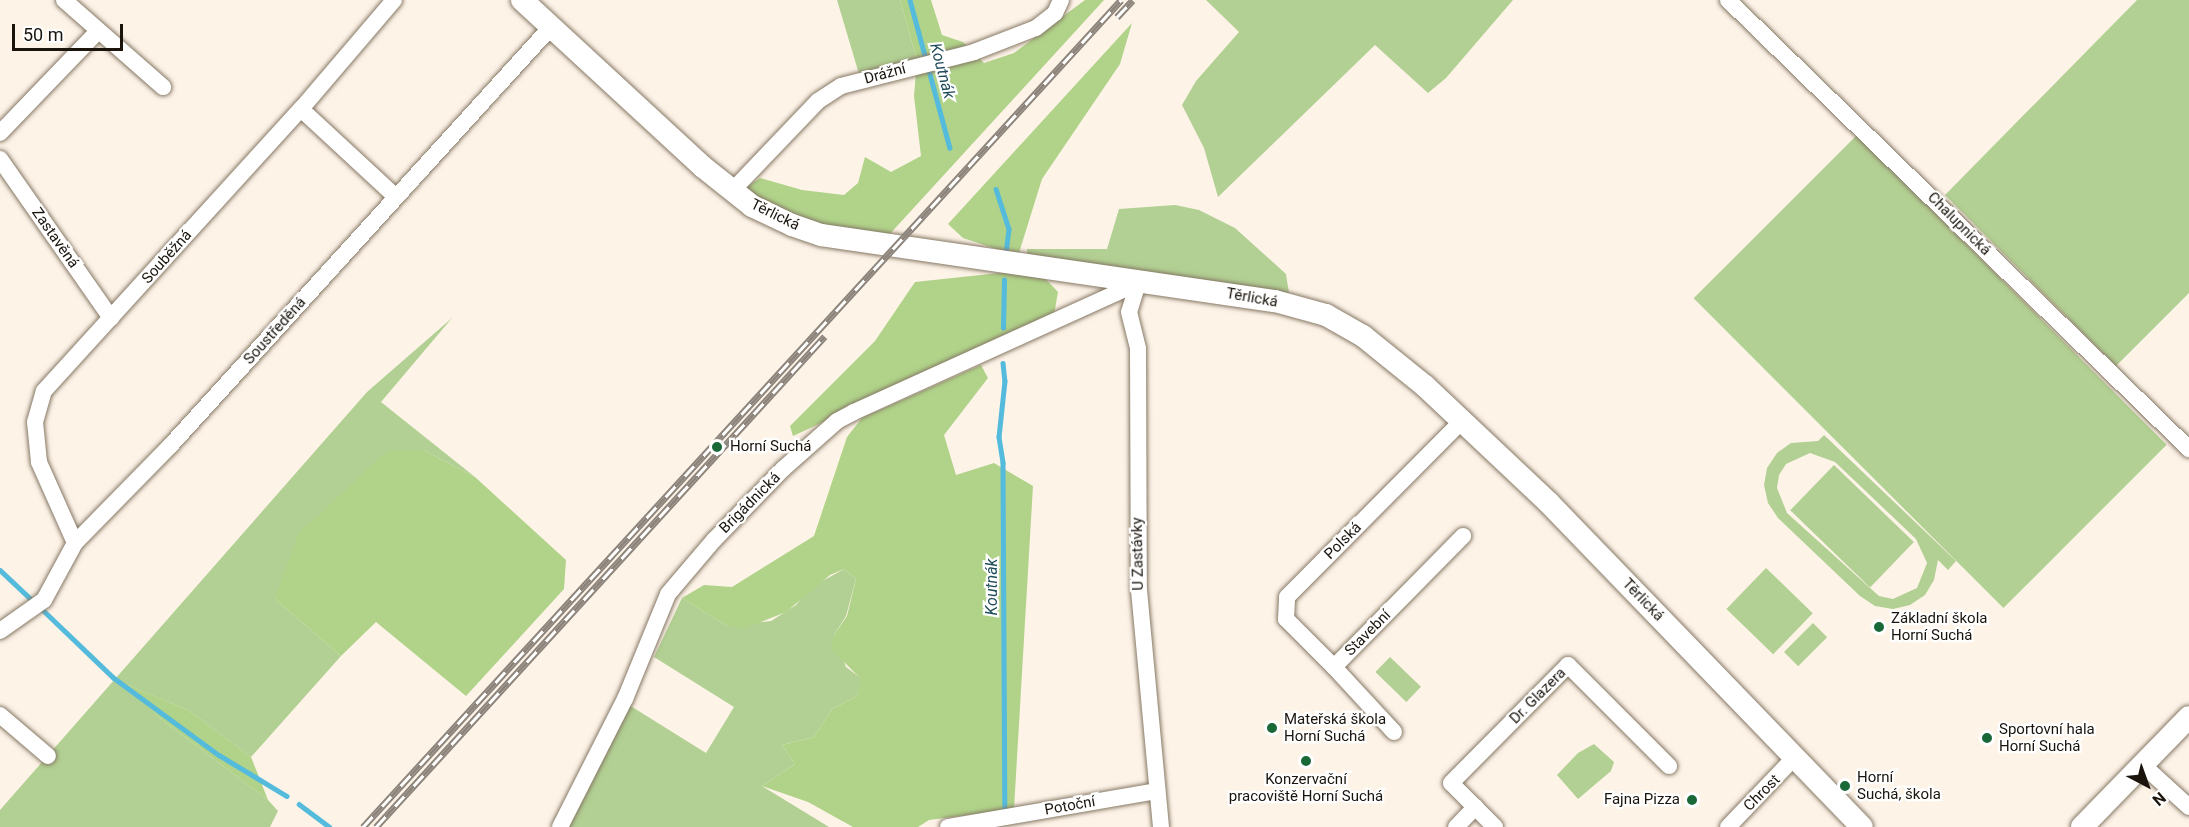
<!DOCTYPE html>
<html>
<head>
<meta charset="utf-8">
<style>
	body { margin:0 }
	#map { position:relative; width:2189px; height:827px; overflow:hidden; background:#fdf3e7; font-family:Roboto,sans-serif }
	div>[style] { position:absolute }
	.green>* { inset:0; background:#b2d093; transform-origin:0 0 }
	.forest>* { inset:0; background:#b0d389 }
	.stream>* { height:4.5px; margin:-2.25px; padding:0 2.25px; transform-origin:2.25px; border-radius:2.25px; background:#54bbdd }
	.roads { filter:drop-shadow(0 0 2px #867865) drop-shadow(0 0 2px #867865) }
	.minor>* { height:16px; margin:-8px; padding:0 8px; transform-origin:8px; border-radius:8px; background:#fff }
	.secondary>* { height:22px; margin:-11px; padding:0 11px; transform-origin:11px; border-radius:11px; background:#fff }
	.rail>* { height:7px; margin-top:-3.5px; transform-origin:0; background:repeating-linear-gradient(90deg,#fff 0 14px,#8d857c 0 28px); box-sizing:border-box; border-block:2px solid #8d857c }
	.dots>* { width:16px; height:16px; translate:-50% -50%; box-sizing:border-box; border:3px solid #fff; border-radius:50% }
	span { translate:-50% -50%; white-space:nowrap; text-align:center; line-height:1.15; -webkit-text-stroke:4.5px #fff; paint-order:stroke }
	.street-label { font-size:15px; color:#1a140d }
	.poi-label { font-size:15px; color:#1a140d }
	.left { translate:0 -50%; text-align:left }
	.right { translate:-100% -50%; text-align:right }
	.water-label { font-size:16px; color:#204c5b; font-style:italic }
	.north { position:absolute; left:2117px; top:755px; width:60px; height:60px; -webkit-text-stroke:4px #fff; paint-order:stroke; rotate:139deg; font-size:16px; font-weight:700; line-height:24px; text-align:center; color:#1a140d }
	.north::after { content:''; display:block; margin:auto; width:21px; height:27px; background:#1a140d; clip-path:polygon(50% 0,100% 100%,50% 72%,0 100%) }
	.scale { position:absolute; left:12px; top:24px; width:111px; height:27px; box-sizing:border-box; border:3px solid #1a140d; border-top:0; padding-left:8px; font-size:18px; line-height:21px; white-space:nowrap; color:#1a140d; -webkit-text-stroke:4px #fff; paint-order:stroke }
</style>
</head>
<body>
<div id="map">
	<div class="green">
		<div style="clip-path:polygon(837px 0,900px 0,917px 60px,859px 74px)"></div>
		<div style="clip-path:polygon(1206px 0,1513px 0,1446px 78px,1428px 93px,1375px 45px,1218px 197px,1204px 148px,1182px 105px,1196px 81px,1239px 32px)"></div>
		<div style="clip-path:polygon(2137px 0,2189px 0,2189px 293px,2116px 366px,1945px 195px)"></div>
		<div style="left:1857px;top:135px;width:438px;height:231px;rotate:45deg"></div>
		<div style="clip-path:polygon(1175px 205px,1199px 210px,1235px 228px,1286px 274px,1289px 293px,1027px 256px,1027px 249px,1107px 249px,1119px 209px)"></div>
		<div style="clip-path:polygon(452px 318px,381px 402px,475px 477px,423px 450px,275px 599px,341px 656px,251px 757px,188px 710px,125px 684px,161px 719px,268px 800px,278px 811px,270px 827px,0 827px,0 810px,367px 392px)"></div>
		<div style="clip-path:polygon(evenodd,1824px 435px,1956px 561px,1948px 570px,1938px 560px,1934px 580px,1925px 595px,1910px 605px,1893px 609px,1875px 606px,1860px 596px,1778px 518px,1768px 503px,1764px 485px,1767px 468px,1777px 453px,1791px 443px,1818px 441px,1824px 435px,1810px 453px,1835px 462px,1916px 539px,1927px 563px,1917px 588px,1893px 599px,1879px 596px,1787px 513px,1777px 488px,1779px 475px,1786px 464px,1810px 453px)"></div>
		<div style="left:1834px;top:465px;width:111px;height:63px;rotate:44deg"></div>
		<div style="left:1766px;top:568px;width:65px;height:57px;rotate:44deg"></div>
		<div style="clip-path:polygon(844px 569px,856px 579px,846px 616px,834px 635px,846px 667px,862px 679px,857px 696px,832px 709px,814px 737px,782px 745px,795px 764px,762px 786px,829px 827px,567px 827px,629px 705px,706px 753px,734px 707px,654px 657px,682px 598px,727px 626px,771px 621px,796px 605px,810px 588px)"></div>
		<div style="left:1813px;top:623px;width:20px;height:41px;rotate:45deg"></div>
		<div style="left:1390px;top:657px;width:43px;height:21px;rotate:44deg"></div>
		<div style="clip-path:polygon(1594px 744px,1614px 762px,1611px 771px,1578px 799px,1557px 775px,1578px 753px)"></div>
	</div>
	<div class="forest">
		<div style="clip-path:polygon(900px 0,931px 0,942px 35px,963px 42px,984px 63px,1014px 53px,1085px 0,1104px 0,888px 236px,827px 229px,757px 200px,747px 187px,760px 178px,802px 190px,844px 195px,858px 183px,865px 157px,891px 172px,921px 156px,914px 96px,917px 60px)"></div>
		<div style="clip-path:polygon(1132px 23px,1120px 64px,1042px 179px,1018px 256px,963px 238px,948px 224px)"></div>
		<div style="clip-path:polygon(1018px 271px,1042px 275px,1058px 292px,1054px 315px,793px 436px,790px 426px,875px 341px,915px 282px)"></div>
		<div style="clip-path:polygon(981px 365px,988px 378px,944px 435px,956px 475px,994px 463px,1033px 486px,1014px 809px,929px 820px,918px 827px,853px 827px,808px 802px,762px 786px,795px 764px,782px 745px,814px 737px,832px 709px,857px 696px,861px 679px,831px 649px,834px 635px,847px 616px,856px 579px,844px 569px,830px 575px,786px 612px,743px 629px,727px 626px,682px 598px,704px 585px,732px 587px,814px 536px,847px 437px,862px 418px)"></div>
		<div style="clip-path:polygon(423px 450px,475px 477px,566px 560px,564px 589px,466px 696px,376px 622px,341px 656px,275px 599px,298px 534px,387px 451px)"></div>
		<div style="clip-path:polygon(123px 683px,188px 710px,251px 757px,268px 800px,161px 719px)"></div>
	</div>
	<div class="stream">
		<div style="left:910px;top:0;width:153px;rotate:74.9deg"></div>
		<div style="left:996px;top:189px;width:42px;rotate:72deg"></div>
		<div style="left:1009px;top:229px;width:26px;rotate:97deg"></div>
		<div style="left:1003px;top:328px;width:48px;rotate:-88.8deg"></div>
		<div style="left:1003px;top:363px;width:18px;rotate:84deg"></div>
		<div style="left:1005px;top:381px;width:56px;rotate:96.1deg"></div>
		<div style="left:999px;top:437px;width:26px;rotate:81deg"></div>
		<div style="left:1003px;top:463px;width:349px;rotate:89.7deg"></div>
		<div style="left:0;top:570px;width:44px;rotate:43.2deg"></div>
		<div style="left:43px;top:610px;width:98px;rotate:43.8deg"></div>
		<div style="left:114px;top:678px;width:130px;rotate:36.3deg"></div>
		<div style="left:219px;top:755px;width:79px;rotate:31.1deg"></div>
		<div style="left:299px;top:804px;width:38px;rotate:37deg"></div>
	</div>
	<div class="roads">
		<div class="minor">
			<div style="left:64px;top:0;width:132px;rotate:41.3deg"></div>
			<div style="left:1728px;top:0;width:644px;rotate:44.24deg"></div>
			<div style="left:301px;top:109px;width:129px;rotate:42.8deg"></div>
			<div style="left:0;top:133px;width:141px;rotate:-46.1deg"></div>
			<div style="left:0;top:159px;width:194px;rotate:55.1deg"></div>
			<div style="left:732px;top:191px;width:124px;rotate:-46.3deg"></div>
			<div style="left:818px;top:101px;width:27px;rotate:-33deg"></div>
			<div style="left:841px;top:86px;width:137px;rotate:-14.3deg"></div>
			<div style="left:974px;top:52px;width:66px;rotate:-21.2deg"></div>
			<div style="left:1036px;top:28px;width:24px;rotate:-38deg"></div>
			<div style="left:1055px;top:13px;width:14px;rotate:-65deg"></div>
			<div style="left:1138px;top:283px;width:30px;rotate:107deg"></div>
			<div style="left:1129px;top:312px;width:38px;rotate:76deg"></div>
			<div style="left:1138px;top:349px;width:241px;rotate:89.8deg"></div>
			<div style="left:1139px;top:590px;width:238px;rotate:84.7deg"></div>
			<div style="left:75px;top:543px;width:89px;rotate:-114deg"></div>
			<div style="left:39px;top:462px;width:40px;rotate:-95.7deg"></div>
			<div style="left:35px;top:422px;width:32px;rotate:-74deg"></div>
			<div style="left:44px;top:391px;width:382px;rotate:-47.7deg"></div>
			<div style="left:301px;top:109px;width:143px;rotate:-49.5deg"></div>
			<div style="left:0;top:631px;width:54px;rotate:-35.2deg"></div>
			<div style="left:44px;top:600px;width:65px;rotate:-61.5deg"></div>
			<div style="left:75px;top:543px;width:136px;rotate:-45.6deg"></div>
			<div style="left:170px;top:446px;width:566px;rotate:-47.72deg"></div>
			<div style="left:1334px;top:667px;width:68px;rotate:-135deg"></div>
			<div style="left:1286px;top:619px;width:22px;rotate:-87deg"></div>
			<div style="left:1287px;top:597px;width:248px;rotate:-45.2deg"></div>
			<div style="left:0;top:715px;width:63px;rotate:40.5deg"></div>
			<div style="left:1394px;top:732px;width:88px;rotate:-132.7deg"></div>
			<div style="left:1334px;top:667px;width:184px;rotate:-45.4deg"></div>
			<div style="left:2144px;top:766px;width:61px;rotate:42.3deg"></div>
			<div style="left:560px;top:827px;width:144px;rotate:-63.1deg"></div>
			<div style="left:625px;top:699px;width:113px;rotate:-67.7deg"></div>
			<div style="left:668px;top:594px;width:71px;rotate:-49.6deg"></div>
			<div style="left:714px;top:540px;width:99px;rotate:-45.8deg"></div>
			<div style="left:783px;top:469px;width:72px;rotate:-41.6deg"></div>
			<div style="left:837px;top:421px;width:19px;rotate:-28deg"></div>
			<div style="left:854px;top:412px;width:312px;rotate:-24.4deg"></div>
			<div style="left:948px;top:827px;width:212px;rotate:-9.8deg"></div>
			<div style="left:1456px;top:827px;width:28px;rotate:-46deg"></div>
			<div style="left:1495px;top:827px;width:62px;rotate:-135deg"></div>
			<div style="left:1451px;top:783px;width:166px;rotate:-45.2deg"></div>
			<div style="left:1568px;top:665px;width:143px;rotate:45deg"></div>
			<div style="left:1728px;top:827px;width:95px;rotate:-46.3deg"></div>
		</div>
		<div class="secondary">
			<div style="left:522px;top:0;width:246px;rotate:42.7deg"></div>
			<div style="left:703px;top:167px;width:63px;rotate:38.5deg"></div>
			<div style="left:752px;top:206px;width:44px;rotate:25.4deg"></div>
			<div style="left:792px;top:225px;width:31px;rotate:19deg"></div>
			<div style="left:821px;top:235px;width:459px;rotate:8.3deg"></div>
			<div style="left:1275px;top:301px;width:53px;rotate:15.4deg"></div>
			<div style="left:1326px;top:315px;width:43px;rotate:29.6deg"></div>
			<div style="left:1363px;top:336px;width:80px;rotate:38.9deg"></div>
			<div style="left:1425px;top:386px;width:170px;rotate:43.3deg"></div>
			<div style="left:1549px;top:503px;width:450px;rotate:46deg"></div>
			<div style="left:2082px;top:827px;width:153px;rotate:-45.8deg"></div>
		</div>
	</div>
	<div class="rail">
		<div style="left:1117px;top:17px;width:23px;rotate:-47deg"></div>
		<div style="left:363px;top:827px;width:1122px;rotate:-47.49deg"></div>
		<div style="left:376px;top:827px;width:665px;rotate:-47.56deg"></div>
	</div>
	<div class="dots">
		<div style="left:717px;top:447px;background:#196838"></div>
		<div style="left:1879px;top:627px;background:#196838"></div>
		<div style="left:1272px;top:728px;background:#196838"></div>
		<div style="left:1987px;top:738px;background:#196838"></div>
		<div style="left:1306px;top:761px;background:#196838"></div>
		<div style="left:1845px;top:786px;background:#196838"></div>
		<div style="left:1692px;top:800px;background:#196838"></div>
	</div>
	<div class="street-label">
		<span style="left:885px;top:74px;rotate:-15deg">Drážní</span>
		<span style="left:775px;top:215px;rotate:26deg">Těrlická</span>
		<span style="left:1959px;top:224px;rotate:45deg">Chalupnická</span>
		<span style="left:55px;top:238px;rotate:55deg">Zastavěná</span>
		<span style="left:167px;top:257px;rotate:-48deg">Souběžná</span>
		<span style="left:1252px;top:298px;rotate:10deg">Těrlická</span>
		<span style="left:275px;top:331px;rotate:-48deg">Soustředěná</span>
		<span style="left:750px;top:503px;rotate:-45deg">Brigádnická</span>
		<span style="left:1343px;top:541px;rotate:-45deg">Polská</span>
		<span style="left:1138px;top:554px;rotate:-91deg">U Zastávky</span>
		<span style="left:1643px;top:600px;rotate:46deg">Těrlická</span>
		<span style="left:1368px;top:633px;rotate:-45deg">Stavební</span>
		<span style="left:1538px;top:696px;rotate:-45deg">Dr. Glazera</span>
		<span style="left:1762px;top:793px;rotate:-45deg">Chrost</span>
		<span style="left:1070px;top:806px;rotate:-10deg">Potoční</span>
	</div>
	<div class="poi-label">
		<span class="left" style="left:730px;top:447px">Horní Suchá</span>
		<span class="left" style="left:1891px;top:627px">Základní škola<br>Horní Suchá</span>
		<span class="left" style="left:1284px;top:728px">Mateřská škola<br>Horní Suchá</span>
		<span class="left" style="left:1999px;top:738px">Sportovní hala<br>Horní Suchá</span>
		<span class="left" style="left:1857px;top:786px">Horní<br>Suchá, škola</span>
		<span style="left:1306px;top:788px">Konzervační<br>pracoviště Horní Suchá</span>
		<span class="right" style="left:1680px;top:800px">Fajna Pizza</span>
	</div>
	<div class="water-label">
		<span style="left:942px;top:71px;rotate:75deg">Koutnák</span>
		<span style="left:992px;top:587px;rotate:-90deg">Koutnák</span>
	</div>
	<div class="north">N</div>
	<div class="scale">50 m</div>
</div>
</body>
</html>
